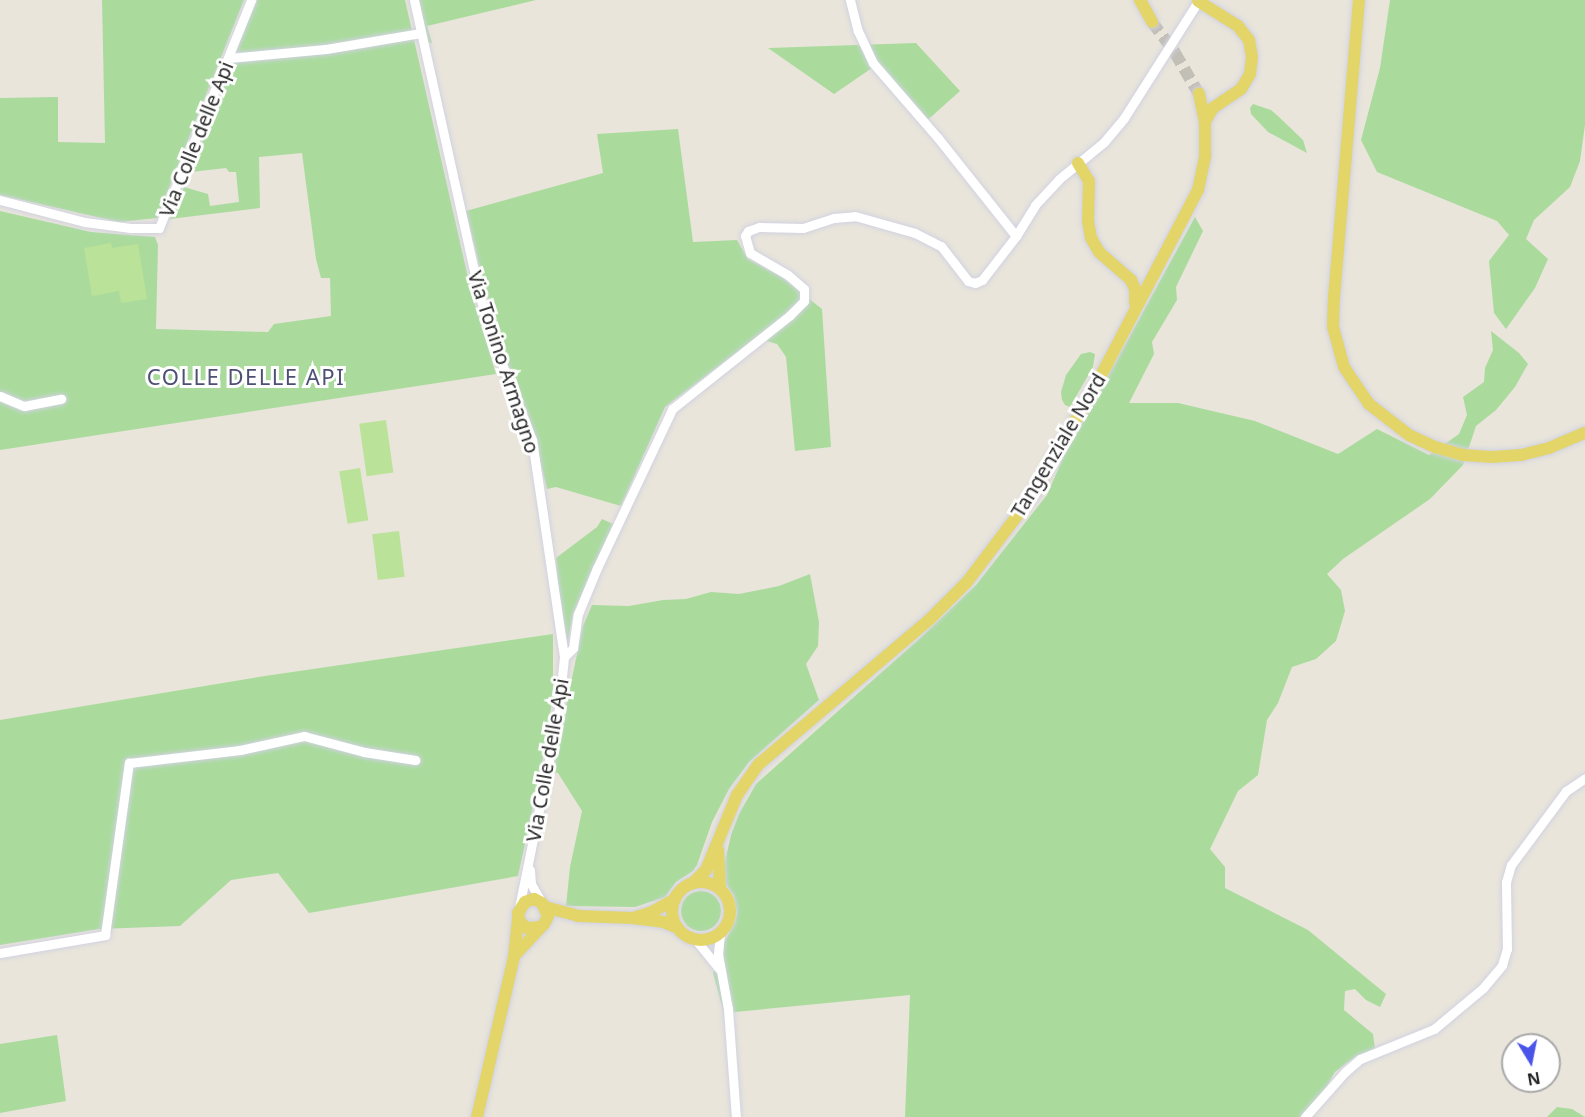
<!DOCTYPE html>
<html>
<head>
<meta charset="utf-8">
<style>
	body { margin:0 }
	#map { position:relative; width:1585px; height:1117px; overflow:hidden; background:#e9e5db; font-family:"Noto Sans",sans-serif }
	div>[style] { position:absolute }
	.green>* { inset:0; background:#aadb9d }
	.round { border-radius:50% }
	.pitch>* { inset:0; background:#bae299; transform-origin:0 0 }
	.major-tunnel>* { height:12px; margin-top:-6px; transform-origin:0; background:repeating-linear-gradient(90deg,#c2bfb7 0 12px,transparent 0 18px) }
	.roads { filter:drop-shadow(0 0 2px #d1d2e0) drop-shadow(0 0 2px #d1d2e0) }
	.minor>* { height:9px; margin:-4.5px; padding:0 4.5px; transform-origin:4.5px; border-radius:4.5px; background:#fff }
	.major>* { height:12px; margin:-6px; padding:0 6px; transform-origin:6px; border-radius:6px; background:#e3d567 }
	.major>.ring { margin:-6px; padding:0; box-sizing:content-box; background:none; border:12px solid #e3d567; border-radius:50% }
	span { translate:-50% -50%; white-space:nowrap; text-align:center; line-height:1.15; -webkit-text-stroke:6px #fff; paint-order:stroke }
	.street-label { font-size:20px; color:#282828 }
	.quarter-label { font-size:22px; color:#4d5074; letter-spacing:1.5px }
	.north { position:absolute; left:1501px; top:1033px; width:60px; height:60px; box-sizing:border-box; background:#fff; border:2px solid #a9a9a9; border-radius:50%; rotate:170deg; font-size:16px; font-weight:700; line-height:24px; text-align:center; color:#282828 }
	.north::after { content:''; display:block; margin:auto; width:21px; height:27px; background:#4a54e8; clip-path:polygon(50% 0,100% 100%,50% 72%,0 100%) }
</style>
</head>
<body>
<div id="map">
	<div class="green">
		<div style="clip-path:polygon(102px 0,244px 0,157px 218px,119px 222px,0 195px,0 98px,58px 97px,58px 142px,105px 143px)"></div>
		<div style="clip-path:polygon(255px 0,405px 0,472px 295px,496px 374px,0 450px,0 211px,91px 232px,155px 237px,158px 245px,156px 329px,268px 332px,274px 324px,331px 316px,330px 278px,321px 278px,316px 259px,302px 153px,259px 157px,260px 208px,170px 219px,184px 187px,208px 194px,210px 206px,239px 202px,236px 172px,229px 172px,226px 168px,191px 172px)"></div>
		<div style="clip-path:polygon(417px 0,536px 0,427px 26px,432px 43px,426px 42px)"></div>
		<div style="clip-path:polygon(1390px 0,1585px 0,1585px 125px,1580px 161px,1570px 187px,1534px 220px,1526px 239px,1548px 259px,1535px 288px,1506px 329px,1494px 313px,1489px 261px,1509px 235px,1497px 221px,1377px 172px,1361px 140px,1380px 68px)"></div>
		<div style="clip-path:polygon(916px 43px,960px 91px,922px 125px,872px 68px,834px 94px,768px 48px)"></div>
		<div style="clip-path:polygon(1253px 104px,1271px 110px,1279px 117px,1303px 140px,1307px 153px,1268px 132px,1251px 114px,1250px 108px)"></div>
		<div style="clip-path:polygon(678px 129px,693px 242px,737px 240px,748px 259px,780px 276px,822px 309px,831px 447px,795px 451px,786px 357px,777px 344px,767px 341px,762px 333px,665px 407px,621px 506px,556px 487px,547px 489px,529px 417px,497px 338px,466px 211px,603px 173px,597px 134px)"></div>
		<div style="clip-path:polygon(1195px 217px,1203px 231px,1176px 287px,1177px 300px,1152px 342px,1154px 354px,1129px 403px,1178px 403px,1255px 421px,1338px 454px,1377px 429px,1429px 455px,1459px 434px,1467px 415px,1463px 397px,1484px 382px,1485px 368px,1493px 350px,1491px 331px,1519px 353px,1528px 364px,1515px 387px,1496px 410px,1476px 426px,1463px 465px,1430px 499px,1343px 559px,1327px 574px,1341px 590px,1345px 611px,1336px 641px,1316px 659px,1292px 667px,1278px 703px,1267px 720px,1258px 775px,1238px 791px,1210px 849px,1225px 867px,1225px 888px,1308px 930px,1386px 994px,1380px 1007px,1366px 1000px,1355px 989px,1345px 991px,1344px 1010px,1373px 1034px,1375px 1049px,1356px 1056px,1335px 1072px,1319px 1100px,1300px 1117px,905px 1117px,910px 995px,724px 1013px,713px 973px,724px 957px,724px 943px,735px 922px,737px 912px,734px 896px,726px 884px,723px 870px,731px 835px,739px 814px,756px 784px,918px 640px,976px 585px,1047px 495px,1063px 458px)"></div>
		<div style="clip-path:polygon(1090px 352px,1095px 354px,1093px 367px,1070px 407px,1065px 405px,1062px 400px,1061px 392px,1066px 375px,1081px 354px)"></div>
		<div style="clip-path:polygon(602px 519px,613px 524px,573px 614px,568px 641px,565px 639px,560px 607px,556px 558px,597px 527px)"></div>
		<div style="clip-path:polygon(810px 574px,819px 622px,818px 646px,806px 664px,819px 700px,749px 762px,729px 789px,712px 822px,697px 865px,693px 871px,676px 882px,665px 897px,635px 907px,566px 906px,570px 867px,582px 811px,558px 773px,552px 772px,583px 626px,592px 605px,629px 606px,663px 600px,686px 599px,711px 592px,739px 594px,779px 586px)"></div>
		<div style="clip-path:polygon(553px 634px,553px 696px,541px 770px,518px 876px,309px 913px,278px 873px,231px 880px,180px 926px,99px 929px,0 945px,0 720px,265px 676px)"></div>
		<div class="round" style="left:681px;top:891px;width:40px;height:40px"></div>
		<div style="clip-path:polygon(57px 1035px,66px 1101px,0 1113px,0 1044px)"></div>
		<div style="clip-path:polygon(1557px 1107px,1572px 1109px,1585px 1117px,1547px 1117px)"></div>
	</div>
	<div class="pitch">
		<div style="clip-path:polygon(111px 243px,112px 248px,138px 244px,147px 299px,121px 303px,119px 291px,92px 296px,84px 248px)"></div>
		<div style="left:386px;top:420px;width:53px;height:27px;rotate:82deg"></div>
		<div style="left:360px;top:468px;width:53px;height:21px;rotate:81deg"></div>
		<div style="left:399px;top:531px;width:46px;height:27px;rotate:83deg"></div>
	</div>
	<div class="major-tunnel">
		<div style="left:1152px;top:22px;width:39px;rotate:53deg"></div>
		<div style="left:1175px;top:53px;width:48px;rotate:59.7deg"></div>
	</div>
	<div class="roads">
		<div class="minor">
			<div style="left:414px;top:0;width:301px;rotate:77.5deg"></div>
			<div style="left:479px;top:294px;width:54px;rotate:72.9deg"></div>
			<div style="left:495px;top:346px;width:101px;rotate:68.5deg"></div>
			<div style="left:532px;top:440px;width:219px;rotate:81.6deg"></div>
			<div style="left:564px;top:657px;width:59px;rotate:95.8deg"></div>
			<div style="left:558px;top:716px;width:195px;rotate:101.5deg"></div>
			<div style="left:850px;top:0;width:32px;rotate:76deg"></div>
			<div style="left:858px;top:31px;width:35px;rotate:65deg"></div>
			<div style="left:873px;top:63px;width:99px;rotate:49.1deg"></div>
			<div style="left:938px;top:138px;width:125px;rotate:51.5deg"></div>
			<div style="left:229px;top:58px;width:97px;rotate:-5.3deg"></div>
			<div style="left:326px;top:49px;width:96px;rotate:-9.6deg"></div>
			<div style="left:0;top:200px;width:88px;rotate:14.5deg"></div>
			<div style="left:85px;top:222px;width:46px;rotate:7.4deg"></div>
			<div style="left:131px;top:228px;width:28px"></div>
			<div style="left:159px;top:228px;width:246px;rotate:-68deg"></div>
			<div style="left:0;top:396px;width:26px;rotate:23deg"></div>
			<div style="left:24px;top:406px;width:38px;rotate:-11deg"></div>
			<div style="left:564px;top:657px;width:13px;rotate:-45deg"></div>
			<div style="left:573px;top:648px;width:34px;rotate:-82deg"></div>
			<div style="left:578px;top:614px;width:50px;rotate:-67.6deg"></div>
			<div style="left:597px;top:568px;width:176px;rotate:-64.7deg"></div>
			<div style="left:672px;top:409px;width:151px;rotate:-38.5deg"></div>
			<div style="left:790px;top:315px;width:20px;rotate:-45deg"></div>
			<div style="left:804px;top:301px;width:12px;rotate:-90deg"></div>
			<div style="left:804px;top:289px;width:21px;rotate:-139deg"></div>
			<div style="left:788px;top:275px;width:44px;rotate:-149.9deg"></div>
			<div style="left:750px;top:253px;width:18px;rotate:-106deg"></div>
			<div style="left:745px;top:236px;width:6px;rotate:-59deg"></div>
			<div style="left:748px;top:231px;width:12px;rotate:-20deg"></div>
			<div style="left:759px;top:227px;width:44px;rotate:1.3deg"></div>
			<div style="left:803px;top:228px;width:33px;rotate:-18deg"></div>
			<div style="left:834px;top:218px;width:21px;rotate:-5deg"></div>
			<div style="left:855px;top:216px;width:62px;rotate:15.8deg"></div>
			<div style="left:915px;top:233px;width:29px;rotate:27deg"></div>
			<div style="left:941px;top:246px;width:44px;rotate:52.4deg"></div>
			<div style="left:968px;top:281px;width:7px;rotate:16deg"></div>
			<div style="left:975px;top:283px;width:8px;rotate:-23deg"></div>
			<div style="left:982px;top:280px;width:56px;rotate:-52.3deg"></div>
			<div style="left:1016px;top:236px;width:36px;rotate:-58deg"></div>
			<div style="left:1035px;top:205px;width:35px;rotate:-47deg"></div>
			<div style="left:1059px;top:179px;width:58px;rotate:-39.4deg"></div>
			<div style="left:1104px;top:142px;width:31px;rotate:-50deg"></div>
			<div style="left:1124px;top:118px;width:140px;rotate:-57.6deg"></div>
			<div style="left:530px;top:870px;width:14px;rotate:86deg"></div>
			<div style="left:531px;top:884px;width:20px;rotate:60deg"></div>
			<div style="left:720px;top:934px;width:20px;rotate:96deg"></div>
			<div style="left:718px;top:954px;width:56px;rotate:79.7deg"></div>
			<div style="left:728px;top:1009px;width:108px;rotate:85.8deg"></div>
			<div style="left:695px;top:939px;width:38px;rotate:51deg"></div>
			<div style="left:0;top:953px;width:107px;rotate:-9.7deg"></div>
			<div style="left:105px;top:935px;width:174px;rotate:-82.1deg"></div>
			<div style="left:129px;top:763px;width:112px;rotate:-6.7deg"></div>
			<div style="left:240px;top:750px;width:66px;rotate:-12.3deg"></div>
			<div style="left:304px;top:736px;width:62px;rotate:14.9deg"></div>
			<div style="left:364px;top:752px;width:52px;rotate:8.9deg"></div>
			<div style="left:1305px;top:1117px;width:60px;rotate:-48.4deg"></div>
			<div style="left:1345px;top:1072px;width:20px;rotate:-41deg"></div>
			<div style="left:1360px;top:1059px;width:80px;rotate:-22.1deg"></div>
			<div style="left:1434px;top:1029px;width:64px;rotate:-39.9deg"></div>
			<div style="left:1483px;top:988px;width:30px;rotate:-50deg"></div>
			<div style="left:1502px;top:965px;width:17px;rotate:-73deg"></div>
			<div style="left:1507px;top:949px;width:67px;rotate:-90.9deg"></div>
			<div style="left:1506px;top:882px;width:18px;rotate:-74deg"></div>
			<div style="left:1511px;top:865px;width:92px;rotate:-53.4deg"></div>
			<div style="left:1566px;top:791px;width:23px;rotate:-34deg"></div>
		</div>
		<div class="major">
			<div style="left:1140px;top:0;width:25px;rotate:61deg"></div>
			<div style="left:1359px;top:0;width:297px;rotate:94.8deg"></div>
			<div style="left:1334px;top:296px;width:31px;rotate:92deg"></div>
			<div style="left:1333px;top:327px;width:41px;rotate:74.6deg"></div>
			<div style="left:1344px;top:367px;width:45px;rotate:56deg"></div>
			<div style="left:1369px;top:404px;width:51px;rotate:37.8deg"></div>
			<div style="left:1409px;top:435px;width:29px;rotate:25deg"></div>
			<div style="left:1435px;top:447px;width:29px;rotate:16deg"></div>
			<div style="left:1463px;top:455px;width:29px;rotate:4deg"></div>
			<div style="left:1492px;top:457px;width:29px;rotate:-4deg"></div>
			<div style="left:1521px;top:455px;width:29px;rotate:-14deg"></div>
			<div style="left:1549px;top:448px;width:39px;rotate:-23deg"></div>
			<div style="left:1198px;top:1px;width:47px;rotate:32deg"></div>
			<div style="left:1238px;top:26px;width:18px;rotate:52deg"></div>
			<div style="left:1249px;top:40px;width:17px;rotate:80deg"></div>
			<div style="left:1252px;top:57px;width:17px;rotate:97deg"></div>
			<div style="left:1250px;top:74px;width:17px;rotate:121deg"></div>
			<div style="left:1241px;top:89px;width:34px;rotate:146deg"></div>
			<div style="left:1213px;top:108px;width:16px;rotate:120deg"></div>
			<div style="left:1078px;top:163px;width:21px;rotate:59deg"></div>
			<div style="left:1089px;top:181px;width:40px;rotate:91.4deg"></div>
			<div style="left:1088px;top:221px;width:17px;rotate:80deg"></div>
			<div style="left:1091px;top:238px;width:16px;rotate:60deg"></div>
			<div style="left:1099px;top:252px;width:43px;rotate:41.2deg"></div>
			<div style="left:1131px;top:280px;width:10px;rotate:66deg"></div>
			<div style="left:1135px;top:289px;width:14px;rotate:90deg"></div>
			<div style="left:718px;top:850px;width:38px;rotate:87deg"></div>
			<div class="ring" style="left:672px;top:882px;width:46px;height:46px"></div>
			<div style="left:693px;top:883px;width:18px;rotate:-45deg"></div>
			<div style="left:706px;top:870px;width:81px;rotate:-67.5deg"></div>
			<div style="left:737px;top:795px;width:38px;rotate:-55deg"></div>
			<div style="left:759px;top:764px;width:224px;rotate:-40.3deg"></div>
			<div style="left:930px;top:619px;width:52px;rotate:-45deg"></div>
			<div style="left:967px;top:582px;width:113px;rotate:-52.9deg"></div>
			<div style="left:1035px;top:492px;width:147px;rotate:-60.6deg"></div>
			<div style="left:1107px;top:364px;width:196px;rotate:-62.4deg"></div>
			<div style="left:1198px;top:190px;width:35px;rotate:-78deg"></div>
			<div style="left:1205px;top:156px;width:34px;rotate:-90deg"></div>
			<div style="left:1205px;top:122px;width:29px;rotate:-102deg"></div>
			<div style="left:545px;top:907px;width:34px;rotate:15deg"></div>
			<div style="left:578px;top:916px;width:54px;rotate:2.1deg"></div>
			<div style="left:632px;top:918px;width:31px;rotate:7deg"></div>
			<div style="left:663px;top:922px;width:16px;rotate:22deg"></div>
			<div style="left:636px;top:917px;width:15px;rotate:-16deg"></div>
			<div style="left:650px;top:913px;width:29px;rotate:-29deg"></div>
			<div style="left:516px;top:954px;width:41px;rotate:-47deg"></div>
			<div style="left:544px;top:924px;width:9px;rotate:-63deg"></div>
			<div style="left:548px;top:916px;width:14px;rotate:-115deg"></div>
			<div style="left:542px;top:903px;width:9px;rotate:-153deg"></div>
			<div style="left:534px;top:899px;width:9px;rotate:162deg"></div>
			<div style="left:525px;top:902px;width:13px;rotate:122deg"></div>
			<div style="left:518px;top:913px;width:9px;rotate:77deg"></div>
			<div style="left:520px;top:922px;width:9px;rotate:41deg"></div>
			<div style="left:527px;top:928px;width:13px;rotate:-4deg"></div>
			<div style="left:477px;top:1117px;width:164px;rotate:-77deg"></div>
			<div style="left:514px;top:957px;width:39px;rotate:-84deg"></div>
		</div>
	</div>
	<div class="street-label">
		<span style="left:196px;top:139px;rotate:-68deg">Via Colle delle Api</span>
		<span style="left:504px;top:362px;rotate:72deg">Via Tonino Armagno</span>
		<span style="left:1058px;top:445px;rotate:-59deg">Tangenziale Nord</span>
		<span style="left:547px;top:760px;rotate:-80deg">Via Colle delle Api</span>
	</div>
	<div class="quarter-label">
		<span style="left:246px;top:377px">COLLE DELLE API</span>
	</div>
	<div class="north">N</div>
</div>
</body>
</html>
